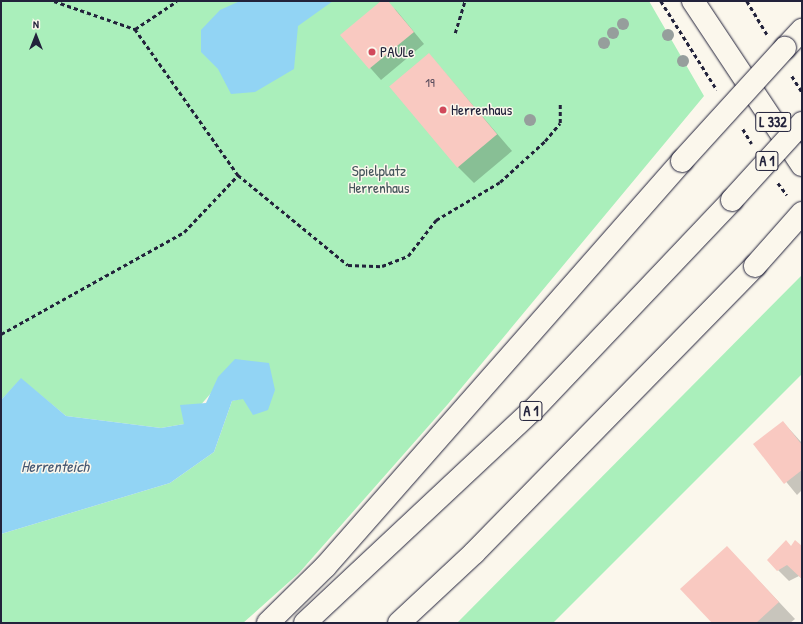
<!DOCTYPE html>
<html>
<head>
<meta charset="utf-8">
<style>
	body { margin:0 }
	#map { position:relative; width:803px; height:624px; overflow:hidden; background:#fbf7ec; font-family:"Patrick Hand",sans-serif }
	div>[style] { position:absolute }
	.green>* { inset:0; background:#aaefbb }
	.water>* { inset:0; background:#92d4f4 }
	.shadow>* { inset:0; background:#0003 }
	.building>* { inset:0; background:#f9c9c1; transform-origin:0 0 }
	.path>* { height:2.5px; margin-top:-1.25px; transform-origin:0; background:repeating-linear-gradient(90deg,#22223b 0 4px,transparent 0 7px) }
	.roads { filter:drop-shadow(0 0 1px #22223b) drop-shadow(0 0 1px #22223b) }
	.primary>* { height:22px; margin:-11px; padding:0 11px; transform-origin:11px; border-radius:11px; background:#fbf7ec }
	.motorway>* { height:22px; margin:-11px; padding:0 11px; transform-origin:11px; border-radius:11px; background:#fbf7ec }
	.bridges { filter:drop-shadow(0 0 1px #22223b) drop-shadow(0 0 1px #22223b) }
	.motorway-bridge>* { height:22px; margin:-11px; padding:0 11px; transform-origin:11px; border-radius:11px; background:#fbf7ec }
	.trees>* { width:12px; height:12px; margin:-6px; border-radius:50%; background:#969e9c }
	.dots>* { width:11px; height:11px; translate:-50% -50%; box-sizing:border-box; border:2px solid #fbf7ec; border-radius:50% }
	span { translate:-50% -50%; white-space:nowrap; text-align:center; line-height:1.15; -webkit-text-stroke:3px #fbf7ec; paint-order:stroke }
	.number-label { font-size:13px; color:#584c5c }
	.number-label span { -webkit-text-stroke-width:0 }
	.shield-label span { padding:1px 3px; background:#fbf7ec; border:1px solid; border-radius:3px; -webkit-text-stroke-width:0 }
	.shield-label { font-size:14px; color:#22223b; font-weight:700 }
	.poi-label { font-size:15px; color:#22223b }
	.left { translate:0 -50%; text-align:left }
	.park-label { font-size:15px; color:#44555b }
	.water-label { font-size:16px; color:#445772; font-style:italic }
	.frame { position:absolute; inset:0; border:2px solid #22223b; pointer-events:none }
	.north { position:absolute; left:16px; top:16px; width:40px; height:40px; -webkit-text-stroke:3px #fbf7ec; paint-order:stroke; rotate:0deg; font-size:11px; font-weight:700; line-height:16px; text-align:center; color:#22223b }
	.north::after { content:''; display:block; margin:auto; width:14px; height:18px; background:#22223b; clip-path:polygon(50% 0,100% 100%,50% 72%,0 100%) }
</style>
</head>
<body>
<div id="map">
	<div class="green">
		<div style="clip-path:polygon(1px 1px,649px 1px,704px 96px,448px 404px,299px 573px,243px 623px,1px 623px,1px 534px,170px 483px,214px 452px,232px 401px,275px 390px,212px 392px,184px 424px,161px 428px,66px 416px,21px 379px,1px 400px)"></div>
		<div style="clip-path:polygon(802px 275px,802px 374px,553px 623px,457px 623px)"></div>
	</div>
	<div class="water">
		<div style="clip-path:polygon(240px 1px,333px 1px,298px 26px,294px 69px,255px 92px,231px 94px,218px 69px,201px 52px,201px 30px,220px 10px)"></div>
		<div style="clip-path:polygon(235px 359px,269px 363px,275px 390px,268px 410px,253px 415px,243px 399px,232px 401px,214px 452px,170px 483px,1px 534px,1px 400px,21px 378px,66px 416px,161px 428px,184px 424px,180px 405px,206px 403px,218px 377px)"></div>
	</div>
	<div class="shadow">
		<div style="clip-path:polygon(383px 1px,396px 10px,424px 44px,381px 80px,341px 35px)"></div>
		<div style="clip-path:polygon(429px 54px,512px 151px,474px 183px,457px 166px)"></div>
		<div style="clip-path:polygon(783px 422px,802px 443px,802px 490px,797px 495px,755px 444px)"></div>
		<div style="clip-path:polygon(727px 547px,795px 619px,790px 623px,713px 623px)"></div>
		<div style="clip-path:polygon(791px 547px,802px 548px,802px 579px,799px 576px,789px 581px,768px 560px)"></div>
	</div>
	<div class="building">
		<div style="clip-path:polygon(381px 1px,388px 1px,414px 32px,369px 69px,340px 35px)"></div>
		<div style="left:429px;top:53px;width:106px;height:52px;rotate:50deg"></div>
		<div style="clip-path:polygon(783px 421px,802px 445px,802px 470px,784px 484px,753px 444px)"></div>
		<div style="clip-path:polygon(786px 540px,791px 546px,795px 540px,802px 546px,802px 579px,787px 565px,777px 571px,767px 560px)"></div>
		<div style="clip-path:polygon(727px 546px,779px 602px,756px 623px,712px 623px,680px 589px)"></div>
	</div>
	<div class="path">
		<div style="left:54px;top:1px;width:86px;rotate:19.1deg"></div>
		<div style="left:135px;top:29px;width:50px;rotate:-33.7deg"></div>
		<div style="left:661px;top:1px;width:105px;rotate:57.8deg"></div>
		<div style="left:747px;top:1px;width:39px;rotate:59deg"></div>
		<div style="left:135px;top:29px;width:179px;rotate:54.8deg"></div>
		<div style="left:455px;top:33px;width:34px;rotate:-73deg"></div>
		<div style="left:792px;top:76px;width:19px;rotate:58deg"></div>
		<div style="left:743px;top:129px;width:17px;rotate:59deg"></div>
		<div style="left:778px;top:183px;width:15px;rotate:53deg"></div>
		<div style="left:1px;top:334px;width:210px;rotate:-29.1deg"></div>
		<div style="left:184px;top:232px;width:79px;rotate:-46.5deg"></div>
		<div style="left:238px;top:175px;width:142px;rotate:39.3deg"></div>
		<div style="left:348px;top:265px;width:34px;rotate:2deg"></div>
		<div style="left:382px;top:266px;width:28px;rotate:-21deg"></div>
		<div style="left:408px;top:256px;width:46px;rotate:-52.1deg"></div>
		<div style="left:436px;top:220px;width:74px;rotate:-30.7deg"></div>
		<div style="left:500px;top:182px;width:61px;rotate:-42.3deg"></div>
		<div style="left:545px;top:141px;width:23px;rotate:-50deg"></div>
		<div style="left:560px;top:123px;width:21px;rotate:-90deg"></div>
	</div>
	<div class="roads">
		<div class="primary">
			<div style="left:693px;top:1px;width:197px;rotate:56.4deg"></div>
		</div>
		<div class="motorway">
			<div style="left:785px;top:48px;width:25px;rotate:-47deg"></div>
			<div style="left:268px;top:623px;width:80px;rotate:-44.5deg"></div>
			<div style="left:325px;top:567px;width:541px;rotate:-48.67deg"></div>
			<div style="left:305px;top:623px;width:312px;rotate:-43.1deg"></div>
			<div style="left:533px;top:410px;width:289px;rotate:-46.5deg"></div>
			<div style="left:399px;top:623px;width:103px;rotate:-43deg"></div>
			<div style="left:474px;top:553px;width:402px;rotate:-45.6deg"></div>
		</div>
	</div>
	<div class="bridges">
		<div class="motorway-bridge">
			<div style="left:682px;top:161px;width:153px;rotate:-47.7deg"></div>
			<div style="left:732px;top:200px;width:104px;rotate:-47.7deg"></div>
			<div style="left:755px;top:266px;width:71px;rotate:-48.4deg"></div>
		</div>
	</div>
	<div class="trees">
		<div style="left:623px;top:24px"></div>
		<div style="left:613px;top:33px"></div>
		<div style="left:668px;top:35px"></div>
		<div style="left:604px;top:43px"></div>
		<div style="left:683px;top:61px"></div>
		<div style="left:530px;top:120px"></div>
	</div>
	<div class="dots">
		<div style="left:372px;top:52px;background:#d1495b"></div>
		<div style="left:443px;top:110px;background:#d1495b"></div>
	</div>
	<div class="number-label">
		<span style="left:430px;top:82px">19</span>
	</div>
	<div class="shield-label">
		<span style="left:773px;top:122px">L 332</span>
		<span style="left:767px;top:161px">A 1</span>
		<span style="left:531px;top:411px">A 1</span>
	</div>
	<div class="poi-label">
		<span class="left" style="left:380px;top:52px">PAULe</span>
		<span class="left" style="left:451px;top:110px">Herrenhaus</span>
	</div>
	<div class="park-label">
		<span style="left:379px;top:179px">Spielplatz<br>Herrenhaus</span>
	</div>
	<div class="water-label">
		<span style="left:55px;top:466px">Herrenteich</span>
	</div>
	<div class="frame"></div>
	<div class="north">N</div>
</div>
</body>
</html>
